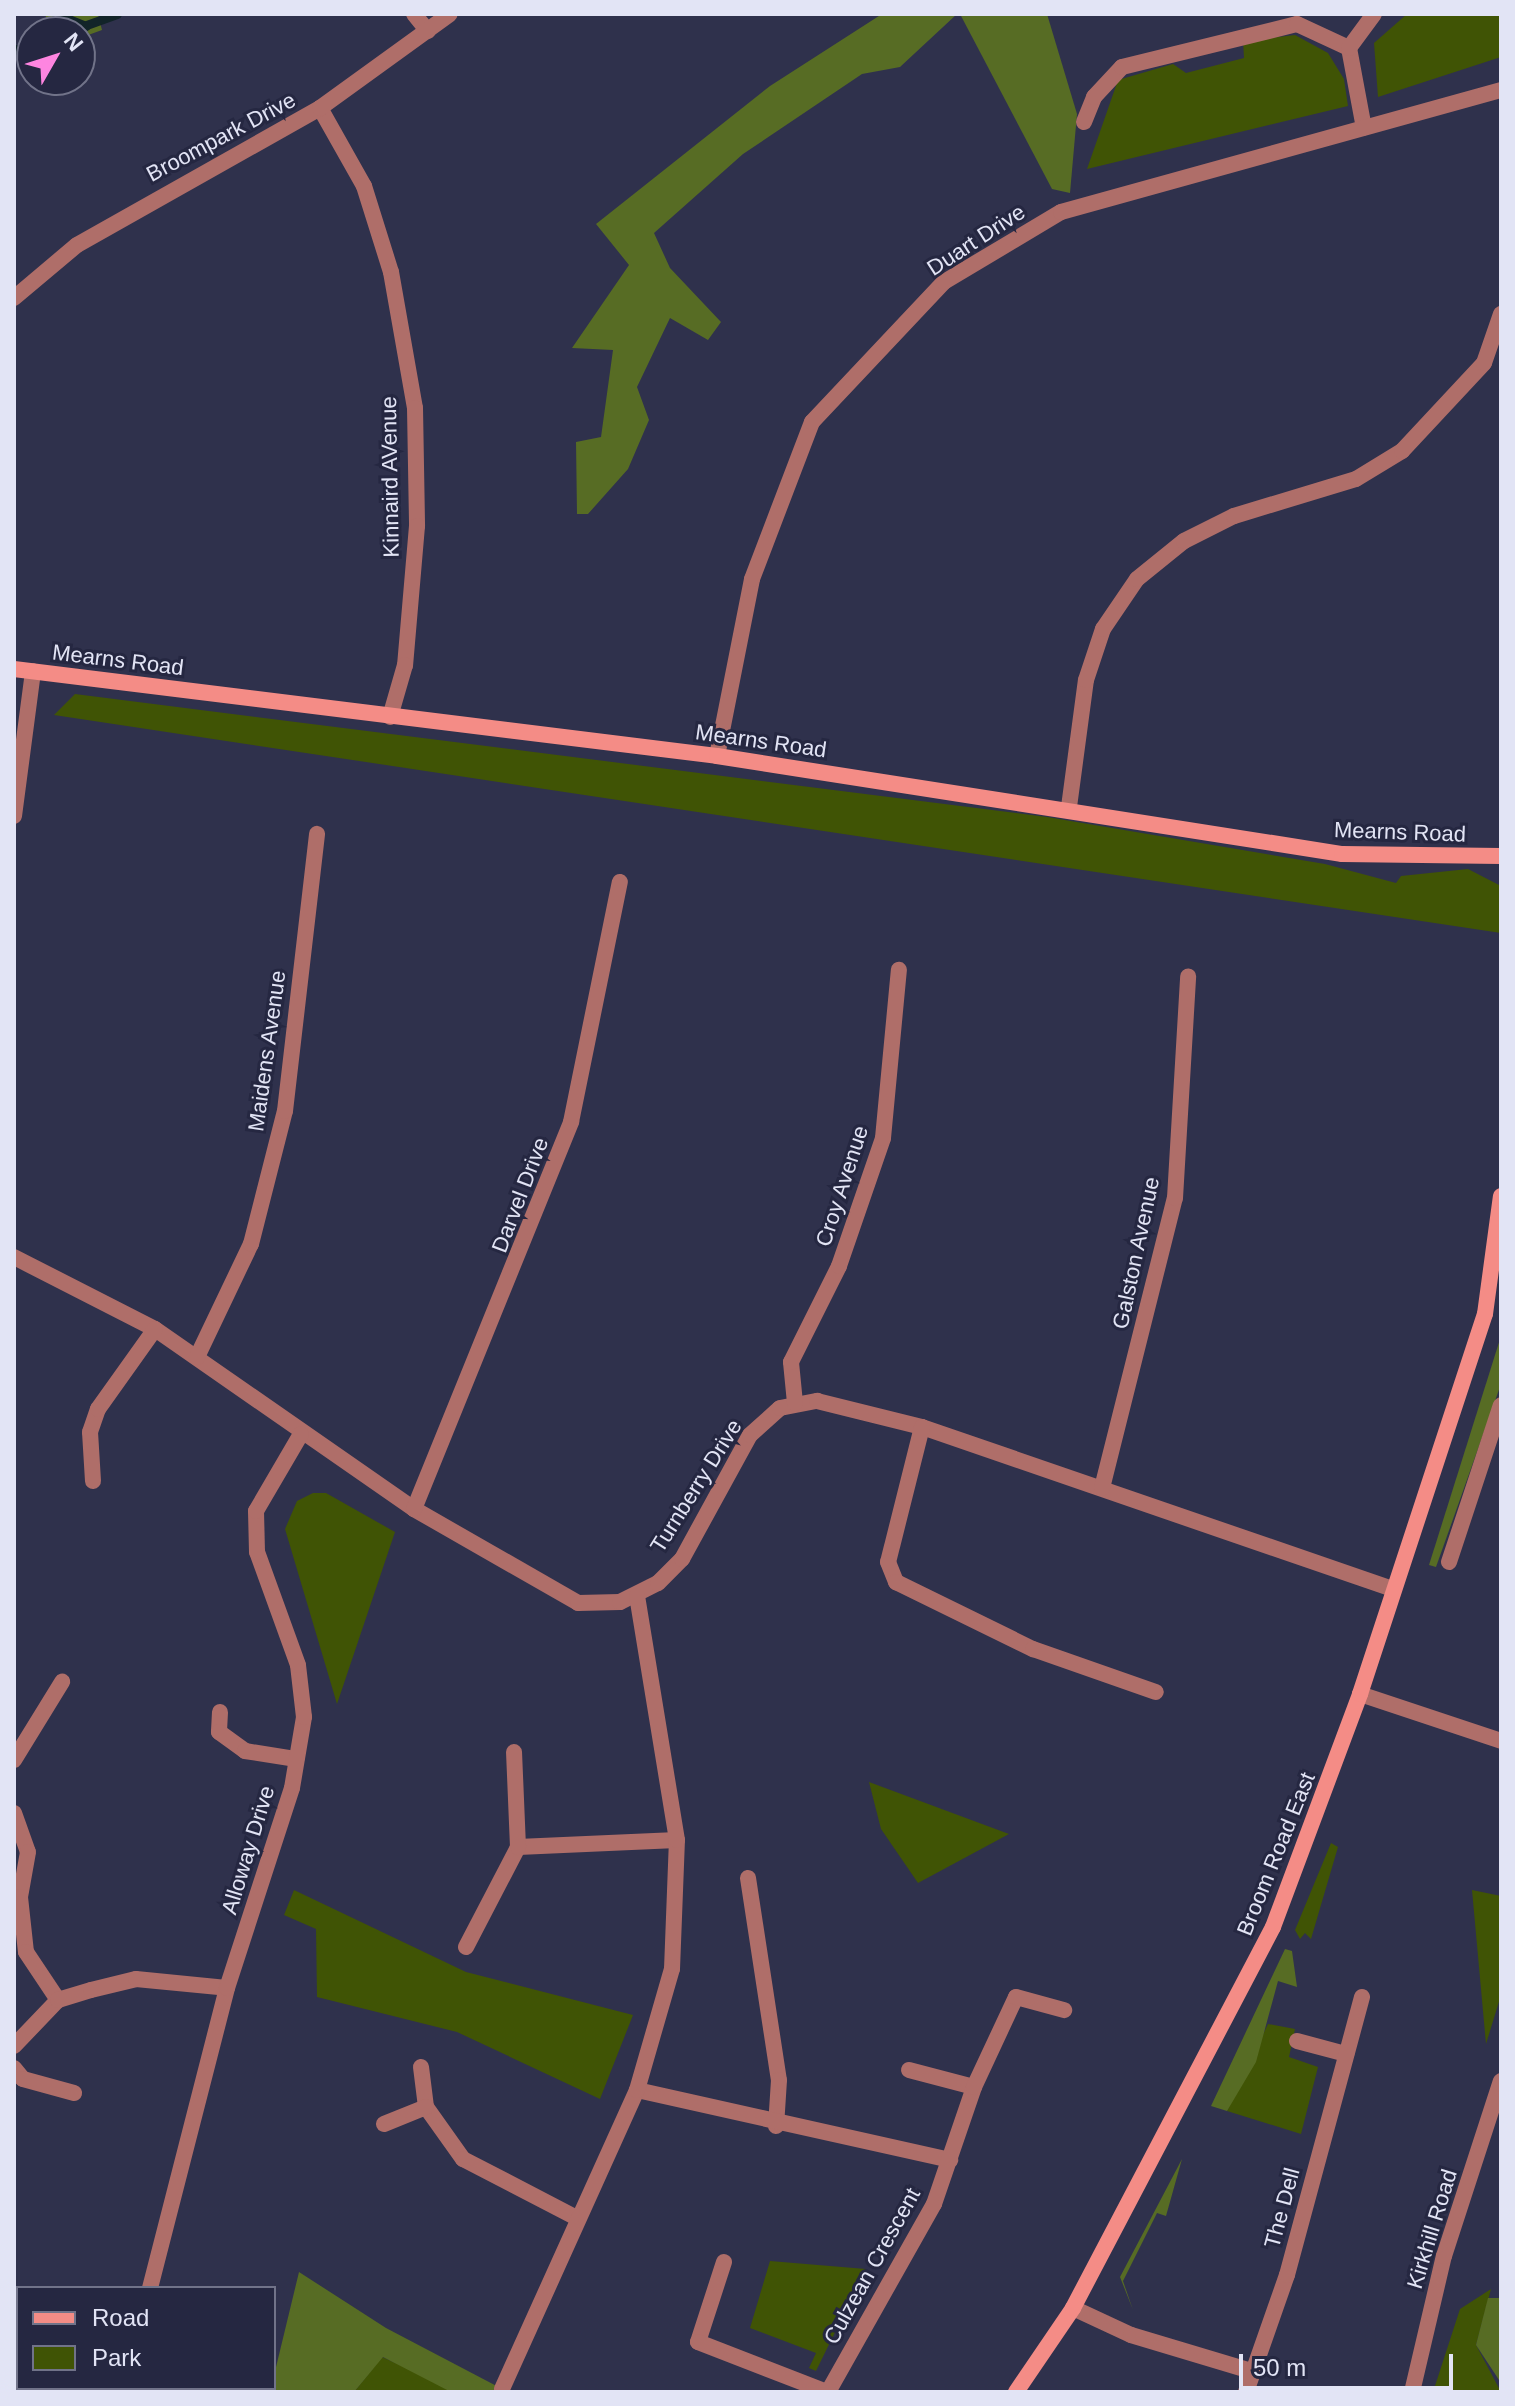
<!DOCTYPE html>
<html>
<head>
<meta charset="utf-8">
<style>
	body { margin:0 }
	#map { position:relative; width:1515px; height:2406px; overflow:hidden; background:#2f314c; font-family:Arial,sans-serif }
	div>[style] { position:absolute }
	.green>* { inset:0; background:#405405 }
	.forest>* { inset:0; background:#576c24 }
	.stream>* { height:9px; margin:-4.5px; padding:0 4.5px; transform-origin:4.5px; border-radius:4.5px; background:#122429 }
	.street>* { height:16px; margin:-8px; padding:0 8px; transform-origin:8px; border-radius:8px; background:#af6e69 }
	.secondary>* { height:16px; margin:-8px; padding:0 8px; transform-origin:8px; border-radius:8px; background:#f48c86 }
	span { translate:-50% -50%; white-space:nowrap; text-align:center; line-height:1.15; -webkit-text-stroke:6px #252741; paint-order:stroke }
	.street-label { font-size:22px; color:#e2e4f5 }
	.frame { position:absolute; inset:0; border:16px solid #e2e4f5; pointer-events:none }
	.legend { position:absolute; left:16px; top:2286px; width:260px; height:104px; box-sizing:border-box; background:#252741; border:2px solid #717389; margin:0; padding:10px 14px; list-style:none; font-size:24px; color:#e2e4f5 }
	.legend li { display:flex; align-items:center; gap:16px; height:40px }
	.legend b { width:40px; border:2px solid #717389 }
	.north { position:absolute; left:16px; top:16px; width:80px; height:80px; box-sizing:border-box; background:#252741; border:2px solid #717389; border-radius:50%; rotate:51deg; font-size:22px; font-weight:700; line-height:32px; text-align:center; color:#e2e4f5 }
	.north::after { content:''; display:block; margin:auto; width:28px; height:36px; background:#fe85e0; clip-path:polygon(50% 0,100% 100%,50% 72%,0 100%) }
	.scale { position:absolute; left:1239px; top:2354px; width:214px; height:36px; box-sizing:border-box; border:4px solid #e2e4f5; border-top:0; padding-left:10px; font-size:24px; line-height:28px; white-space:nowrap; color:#e2e4f5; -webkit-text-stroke:6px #252741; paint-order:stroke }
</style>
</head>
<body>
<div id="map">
	<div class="green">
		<div style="clip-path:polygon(1407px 14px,1501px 14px,1501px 57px,1378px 97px,1374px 43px)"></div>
		<div style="clip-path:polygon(1295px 35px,1328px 53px,1344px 79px,1348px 106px,1087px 169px,1118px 80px,1173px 64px,1186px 73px,1244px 58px,1243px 41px)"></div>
		<div style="clip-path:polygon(75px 694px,1047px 817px,1325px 864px,1396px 883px,1401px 876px,1468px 869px,1501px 886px,1501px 933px,54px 715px)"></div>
		<div style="clip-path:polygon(313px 1493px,326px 1493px,395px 1532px,337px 1704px,285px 1529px,297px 1501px)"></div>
		<div style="clip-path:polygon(869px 1782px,1009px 1834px,918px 1883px,881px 1829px)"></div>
		<div style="clip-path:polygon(1331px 1843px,1338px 1847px,1311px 1939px,1305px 1933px,1300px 1939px,1295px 1930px)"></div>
		<div style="clip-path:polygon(294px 1890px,466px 1972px,633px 2015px,600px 2099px,457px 2032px,317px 1997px,316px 1929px,284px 1915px)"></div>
		<div style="clip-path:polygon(1472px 1890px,1501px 1896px,1501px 1995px,1486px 2044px)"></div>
		<div style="clip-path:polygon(1268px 2024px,1295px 2029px,1289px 2057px,1318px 2067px,1301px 2134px,1227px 2111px)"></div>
		<div style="clip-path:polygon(770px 2261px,866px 2269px,816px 2371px,809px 2368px,816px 2353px,750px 2328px)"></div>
		<div style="clip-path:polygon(1491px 2289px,1476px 2345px,1501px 2392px,1433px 2392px,1460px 2309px)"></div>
		<div style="clip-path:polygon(382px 2357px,440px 2383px,451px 2392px,354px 2392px)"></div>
	</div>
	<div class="forest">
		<div style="clip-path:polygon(45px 14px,98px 14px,102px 30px,80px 38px,80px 32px,32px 32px,50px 29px)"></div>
		<div style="clip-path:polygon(882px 14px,957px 14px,900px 67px,862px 74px,743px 154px,654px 233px,670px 268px,721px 322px,708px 340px,670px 318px,637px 387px,649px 420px,628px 469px,588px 514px,577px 514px,576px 442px,601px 437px,613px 350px,572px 348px,629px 265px,596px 224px,770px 86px)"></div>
		<div style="clip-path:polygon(960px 14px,1047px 14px,1077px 114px,1070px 193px,1052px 189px)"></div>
		<div style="clip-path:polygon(1501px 1336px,1501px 1384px,1436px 1567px,1429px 1565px)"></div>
		<div style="clip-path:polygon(1285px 1949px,1292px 1951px,1297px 1987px,1278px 1981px,1256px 2062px,1227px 2111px,1211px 2106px)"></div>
		<div style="clip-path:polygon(1182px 2159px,1166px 2216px,1157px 2213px,1123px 2281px,1133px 2310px,1120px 2277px)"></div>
		<div style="clip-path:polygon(299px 2272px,386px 2328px,508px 2392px,451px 2392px,383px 2357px,354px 2392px,270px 2392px)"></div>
		<div style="clip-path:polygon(1488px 2298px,1501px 2298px,1501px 2383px,1476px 2345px)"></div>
	</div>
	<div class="stream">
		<div style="left:56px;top:14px;width:32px;rotate:22deg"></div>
		<div style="left:67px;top:32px;width:53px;rotate:-19.8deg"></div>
		<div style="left:14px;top:50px;width:19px;rotate:-18deg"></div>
	</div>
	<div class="street">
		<div style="left:414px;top:14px;width:22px;rotate:51deg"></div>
		<div style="left:1349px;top:48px;width:81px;rotate:79.4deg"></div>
		<div style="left:320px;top:108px;width:90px;rotate:60.6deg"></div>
		<div style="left:364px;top:186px;width:90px;rotate:72.6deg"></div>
		<div style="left:391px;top:272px;width:138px;rotate:80deg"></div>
		<div style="left:415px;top:408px;width:118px;rotate:89deg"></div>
		<div style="left:417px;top:526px;width:140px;rotate:94.9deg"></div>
		<div style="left:405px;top:665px;width:54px;rotate:106.1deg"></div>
		<div style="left:1084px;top:122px;width:27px;rotate:-68deg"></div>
		<div style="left:1094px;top:97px;width:41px;rotate:-47deg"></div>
		<div style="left:1122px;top:67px;width:180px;rotate:-13.8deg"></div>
		<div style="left:1297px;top:24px;width:57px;rotate:24.8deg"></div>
		<div style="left:1349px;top:48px;width:42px;rotate:-53.7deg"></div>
		<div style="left:14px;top:298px;width:82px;rotate:-40.1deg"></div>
		<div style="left:77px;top:245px;width:279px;rotate:-29.4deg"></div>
		<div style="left:320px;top:108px;width:160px;rotate:-35.9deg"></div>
		<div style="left:717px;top:756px;width:180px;rotate:-78.8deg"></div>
		<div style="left:752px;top:579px;width:168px;rotate:-69.1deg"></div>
		<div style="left:812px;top:422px;width:192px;rotate:-46.7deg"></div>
		<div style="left:944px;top:282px;width:136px;rotate:-30.9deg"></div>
		<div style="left:1061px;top:212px;width:457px;rotate:-15.5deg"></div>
		<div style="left:1069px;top:807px;width:128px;rotate:-82.4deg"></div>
		<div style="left:1086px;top:680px;width:54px;rotate:-71.6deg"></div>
		<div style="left:1103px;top:629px;width:60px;rotate:-55.8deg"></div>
		<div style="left:1137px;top:579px;width:60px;rotate:-39deg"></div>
		<div style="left:1184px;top:541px;width:56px;rotate:-26.6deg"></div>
		<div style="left:1234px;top:516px;width:127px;rotate:-16.9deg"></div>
		<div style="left:1356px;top:479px;width:54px;rotate:-31.3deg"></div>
		<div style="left:1402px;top:451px;width:120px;rotate:-47deg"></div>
		<div style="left:1484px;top:363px;width:52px;rotate:-70.9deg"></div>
		<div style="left:14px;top:816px;width:146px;rotate:-82.5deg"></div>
		<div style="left:14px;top:1257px;width:158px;rotate:27.1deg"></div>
		<div style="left:155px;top:1329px;width:315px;rotate:34.8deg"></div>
		<div style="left:414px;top:1509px;width:189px;rotate:29.8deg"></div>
		<div style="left:578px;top:1603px;width:42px;rotate:-1.4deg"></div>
		<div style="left:620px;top:1602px;width:42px;rotate:-26.6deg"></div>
		<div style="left:658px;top:1583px;width:34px;rotate:-45deg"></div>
		<div style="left:682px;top:1559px;width:141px;rotate:-61.3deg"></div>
		<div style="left:750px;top:1435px;width:40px;rotate:-42deg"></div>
		<div style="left:780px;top:1408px;width:38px;rotate:-11deg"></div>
		<div style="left:817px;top:1401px;width:108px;rotate:13.9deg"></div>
		<div style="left:922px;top:1427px;width:497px;rotate:19deg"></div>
		<div style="left:197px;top:1357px;width:125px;rotate:-64.5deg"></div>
		<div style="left:251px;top:1244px;width:137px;rotate:-75.7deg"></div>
		<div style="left:285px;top:1111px;width:279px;rotate:-83.4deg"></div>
		<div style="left:795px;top:1403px;width:41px;rotate:-95.6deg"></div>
		<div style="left:791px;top:1362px;width:107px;rotate:-63.4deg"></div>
		<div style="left:839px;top:1266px;width:135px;rotate:-71deg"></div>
		<div style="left:883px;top:1138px;width:169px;rotate:-84.6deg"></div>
		<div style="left:922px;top:1427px;width:139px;rotate:104.1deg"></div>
		<div style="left:888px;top:1562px;width:22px;rotate:68deg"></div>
		<div style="left:896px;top:1582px;width:153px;rotate:26.1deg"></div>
		<div style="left:1033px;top:1649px;width:130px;rotate:19.3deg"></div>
		<div style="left:93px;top:1481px;width:49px;rotate:-93.5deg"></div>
		<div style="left:90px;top:1432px;width:24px;rotate:-71deg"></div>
		<div style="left:98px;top:1409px;width:98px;rotate:-54.5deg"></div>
		<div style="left:1102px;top:1488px;width:299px;rotate:-75.9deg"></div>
		<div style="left:1175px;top:1198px;width:222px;rotate:-86.6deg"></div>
		<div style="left:414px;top:1509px;width:418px;rotate:-67.9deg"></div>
		<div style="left:571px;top:1122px;width:245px;rotate:-78.5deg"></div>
		<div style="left:1449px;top:1562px;width:165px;rotate:-71.7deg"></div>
		<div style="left:1360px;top:1694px;width:149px;rotate:18.4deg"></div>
		<div style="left:220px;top:1712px;width:20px;rotate:93deg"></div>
		<div style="left:219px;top:1732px;width:32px;rotate:36deg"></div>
		<div style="left:245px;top:1751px;width:52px;rotate:8.9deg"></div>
		<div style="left:14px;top:1760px;width:92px;rotate:-58.4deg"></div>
		<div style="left:14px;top:1813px;width:41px;rotate:70.3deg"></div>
		<div style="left:28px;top:1852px;width:46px;rotate:100.1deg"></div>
		<div style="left:20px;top:1897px;width:55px;rotate:83.8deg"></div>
		<div style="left:26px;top:1952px;width:58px;rotate:56.3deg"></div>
		<div style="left:518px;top:1847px;width:159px;rotate:-2.5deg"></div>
		<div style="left:748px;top:1878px;width:204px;rotate:81.3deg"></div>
		<div style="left:779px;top:2080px;width:46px;rotate:93.7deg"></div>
		<div style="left:466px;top:1947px;width:113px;rotate:-62.5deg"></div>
		<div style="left:518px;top:1847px;width:95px;rotate:-92.4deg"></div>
		<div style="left:1297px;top:2041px;width:51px;rotate:14.9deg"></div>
		<div style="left:14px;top:2046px;width:64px;rotate:-46.3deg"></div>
		<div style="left:58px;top:2000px;width:34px;rotate:-17deg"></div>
		<div style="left:91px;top:1990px;width:46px;rotate:-13.7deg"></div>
		<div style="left:136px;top:1979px;width:91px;rotate:5.6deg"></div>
		<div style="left:421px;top:2067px;width:40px;rotate:82.9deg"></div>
		<div style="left:426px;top:2107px;width:64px;rotate:54.6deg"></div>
		<div style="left:463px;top:2159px;width:126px;rotate:27.4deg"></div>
		<div style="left:14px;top:2068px;width:14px;rotate:51deg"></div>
		<div style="left:23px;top:2079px;width:53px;rotate:15.4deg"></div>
		<div style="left:909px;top:2070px;width:67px;rotate:14.7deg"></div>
		<div style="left:637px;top:2090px;width:321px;rotate:12.6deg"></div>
		<div style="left:384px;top:2124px;width:45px;rotate:-22deg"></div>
		<div style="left:724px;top:2262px;width:84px;rotate:108deg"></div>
		<div style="left:698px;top:2342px;width:138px;rotate:21.2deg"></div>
		<div style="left:150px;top:2288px;width:310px;rotate:-75.6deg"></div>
		<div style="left:227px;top:1988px;width:210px;rotate:-72deg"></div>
		<div style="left:292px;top:1788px;width:72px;rotate:-80.4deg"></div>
		<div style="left:304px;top:1717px;width:52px;rotate:-96.6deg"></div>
		<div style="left:298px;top:1665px;width:120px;rotate:-109.9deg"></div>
		<div style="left:257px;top:1552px;width:41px;rotate:-91.4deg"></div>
		<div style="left:256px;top:1511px;width:89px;rotate:-59.7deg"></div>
		<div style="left:1073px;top:2308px;width:64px;rotate:25deg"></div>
		<div style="left:1131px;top:2335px;width:128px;rotate:16.7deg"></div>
		<div style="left:502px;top:2389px;width:328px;rotate:-65.7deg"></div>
		<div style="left:637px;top:2090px;width:126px;rotate:-73.9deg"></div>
		<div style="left:672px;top:1969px;width:129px;rotate:-87.8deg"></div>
		<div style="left:677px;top:1840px;width:247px;rotate:-99.3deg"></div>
		<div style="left:123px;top:2392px;width:4px;rotate:-76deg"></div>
		<div style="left:828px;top:2392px;width:216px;rotate:-60.6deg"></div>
		<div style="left:934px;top:2204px;width:124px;rotate:-71.1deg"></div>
		<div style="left:974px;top:2087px;width:99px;rotate:-65deg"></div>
		<div style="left:1016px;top:1997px;width:50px;rotate:15.2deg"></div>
		<div style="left:1246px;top:2392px;width:124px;rotate:-70.7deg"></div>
		<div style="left:1287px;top:2275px;width:288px;rotate:-74.9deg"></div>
		<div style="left:1412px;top:2392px;width:140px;rotate:-76.8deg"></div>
		<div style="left:1444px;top:2256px;width:184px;rotate:-72deg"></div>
	</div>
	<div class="secondary">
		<div style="left:14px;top:669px;width:708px;rotate:7.05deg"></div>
		<div style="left:717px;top:756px;width:633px;rotate:8.91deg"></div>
		<div style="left:1342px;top:854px;width:159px;rotate:0.7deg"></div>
		<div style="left:1016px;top:2392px;width:102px;rotate:-55.8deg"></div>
		<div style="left:1073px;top:2308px;width:430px;rotate:-62.3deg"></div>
		<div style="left:1273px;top:1927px;width:249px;rotate:-69.5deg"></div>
		<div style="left:1360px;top:1694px;width:400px;rotate:-71.8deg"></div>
		<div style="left:1485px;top:1314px;width:119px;rotate:-82.3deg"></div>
	</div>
	<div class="street-label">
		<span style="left:221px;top:137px;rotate:-28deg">Broompark Drive</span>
		<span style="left:976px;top:240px;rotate:-33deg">Duart Drive</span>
		<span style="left:390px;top:477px;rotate:-91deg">Kinnaird AVenue</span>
		<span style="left:118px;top:660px;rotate:7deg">Mearns Road</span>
		<span style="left:761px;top:741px;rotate:8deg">Mearns Road</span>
		<span style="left:1400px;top:832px;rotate:2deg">Mearns Road</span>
		<span style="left:267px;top:1051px;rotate:-82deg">Maidens Avenue</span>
		<span style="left:842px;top:1186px;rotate:-72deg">Croy Avenue</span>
		<span style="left:520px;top:1195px;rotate:-69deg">Darvel Drive</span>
		<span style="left:1136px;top:1253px;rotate:-78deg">Galston Avenue</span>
		<span style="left:696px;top:1486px;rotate:-58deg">Turnberry Drive</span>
		<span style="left:248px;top:1850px;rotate:-73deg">Alloway Drive</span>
		<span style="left:1276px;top:1854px;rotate:-68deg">Broom Road East</span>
		<span style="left:1282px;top:2208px;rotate:-75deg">The Dell</span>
		<span style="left:1432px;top:2229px;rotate:-73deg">Kirkhill Road</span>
		<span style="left:872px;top:2266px;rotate:-61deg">Culzean Crescent</span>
	</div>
	<div class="frame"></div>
	<ul class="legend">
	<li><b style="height:10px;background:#f48c86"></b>Road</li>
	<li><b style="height:22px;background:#405405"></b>Park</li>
	</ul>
	<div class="north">N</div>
	<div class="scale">50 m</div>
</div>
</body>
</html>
